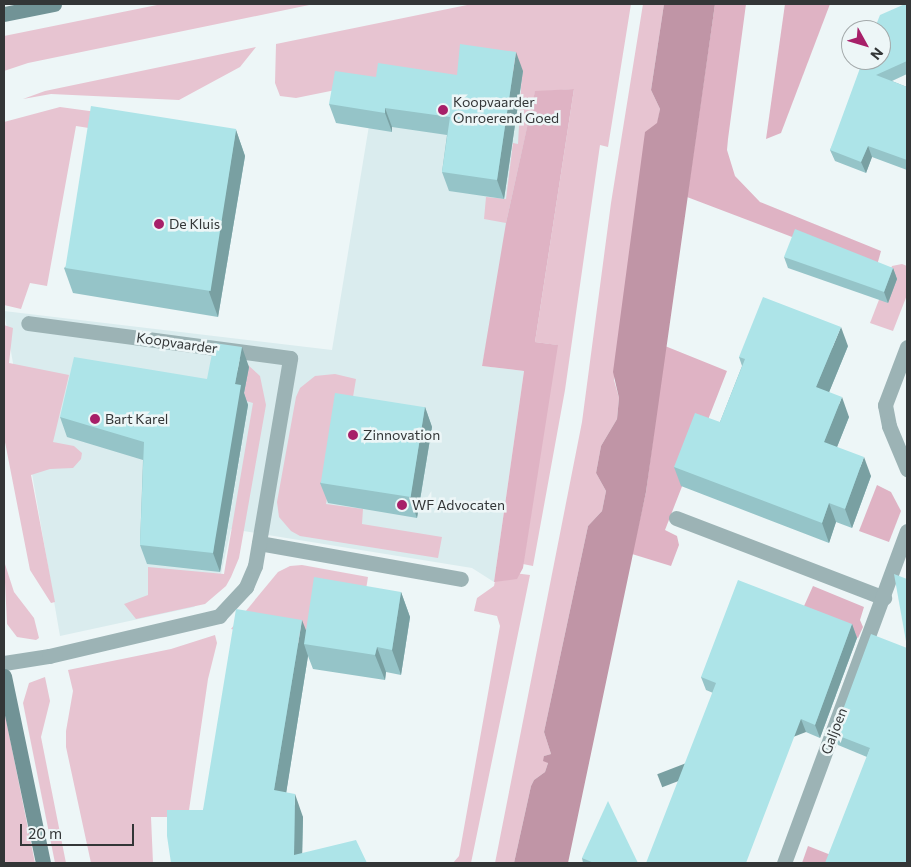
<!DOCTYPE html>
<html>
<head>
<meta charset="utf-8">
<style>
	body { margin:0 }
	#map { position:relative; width:911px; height:867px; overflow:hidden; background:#edf6f7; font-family:Commissioner,sans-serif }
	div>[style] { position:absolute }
	.built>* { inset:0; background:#daecee }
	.green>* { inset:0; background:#e7c4d1 }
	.forest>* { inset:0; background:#dfb3c4 }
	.water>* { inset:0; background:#c095a6 }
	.street>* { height:15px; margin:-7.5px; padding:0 7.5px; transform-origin:7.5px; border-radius:7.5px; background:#9cb3b5 }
	.secondary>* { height:15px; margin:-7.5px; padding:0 7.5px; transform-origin:7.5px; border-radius:7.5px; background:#719396 }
	.wall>* { inset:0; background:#95c4c8 }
	.shaded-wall>* { inset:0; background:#79a0a2; transform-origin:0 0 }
	.building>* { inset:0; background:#ade4e8; transform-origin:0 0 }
	.dots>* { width:14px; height:14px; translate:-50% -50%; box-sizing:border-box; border:2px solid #edf6f7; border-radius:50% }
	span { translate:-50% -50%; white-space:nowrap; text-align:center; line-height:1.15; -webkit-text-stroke:5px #edf6f7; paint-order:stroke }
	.poi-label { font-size:14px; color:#333637 }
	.left { translate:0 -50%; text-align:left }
	.street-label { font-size:14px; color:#333637 }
	.frame { position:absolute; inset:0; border:5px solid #333637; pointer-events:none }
	.north { position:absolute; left:841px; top:20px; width:50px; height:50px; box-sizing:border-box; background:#edf6f7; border:1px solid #a3a9aa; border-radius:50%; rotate:129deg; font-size:14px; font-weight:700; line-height:20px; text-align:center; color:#333637 }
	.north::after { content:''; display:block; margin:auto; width:18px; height:22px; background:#a72069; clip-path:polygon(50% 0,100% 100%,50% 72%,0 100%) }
	.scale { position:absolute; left:20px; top:824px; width:114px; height:22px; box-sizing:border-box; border:2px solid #333637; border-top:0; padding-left:6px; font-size:15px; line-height:18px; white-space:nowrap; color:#333637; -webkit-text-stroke:4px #edf6f7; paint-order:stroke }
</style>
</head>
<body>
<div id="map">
	<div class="built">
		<div style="clip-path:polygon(541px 40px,535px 91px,482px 366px,524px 371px,494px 582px,472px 568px,231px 529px,220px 579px,194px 607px,60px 636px,4px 311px,332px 350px,377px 77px)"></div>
	</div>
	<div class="green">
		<div style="clip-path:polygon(162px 4px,314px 4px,28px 63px,4px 71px,4px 36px)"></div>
		<div style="clip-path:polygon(472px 4px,631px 4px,608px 147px,600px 145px,565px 390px,533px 566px,523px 564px,557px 345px,535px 342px,574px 89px,535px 92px,506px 223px,484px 219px,486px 197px,506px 199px,513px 143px,518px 144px,522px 70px,462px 95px,385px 80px,296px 98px,280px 96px,275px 83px,276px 44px)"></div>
		<div style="clip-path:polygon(643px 4px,664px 4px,651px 90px,660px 109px,614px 380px,619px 398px,617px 419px,601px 446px,596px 473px,606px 491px,602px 511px,588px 526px,544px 732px,551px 754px,544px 756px,548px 763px,545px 772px,534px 780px,531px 786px,514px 863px,495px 863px,582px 422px,611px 203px)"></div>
		<div style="clip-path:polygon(256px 47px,240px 67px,179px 100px,51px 94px,23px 99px,45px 91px)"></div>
		<div style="clip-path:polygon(60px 107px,104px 113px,172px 141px,76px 126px,47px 286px,30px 283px,21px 309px,4px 305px,4px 122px)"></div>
		<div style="clip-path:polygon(902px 264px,907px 266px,907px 295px,893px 331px,870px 323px,892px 266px)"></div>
		<div style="clip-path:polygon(4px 325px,13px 328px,9px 363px,69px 375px,53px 442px,74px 446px,82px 453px,81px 459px,73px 468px,50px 469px,31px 475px,55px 602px,51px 603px,30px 570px,4px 437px)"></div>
		<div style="clip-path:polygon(248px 365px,260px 376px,266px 405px,239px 558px,231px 577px,226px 586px,205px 604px,136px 619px,124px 604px,148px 595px,148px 567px,224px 574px,253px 403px,243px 400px)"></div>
		<div style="clip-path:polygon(335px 374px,356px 379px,350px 415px,342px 413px,326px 504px,363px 509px,362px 524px,442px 537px,438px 558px,300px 536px,291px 531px,279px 517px,277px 502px,296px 397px,300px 388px,315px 376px)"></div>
		<div style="clip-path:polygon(4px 561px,14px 592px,34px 618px,39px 638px,36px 640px,17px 637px,7px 624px)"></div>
		<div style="clip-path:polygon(302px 565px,368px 577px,363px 608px,317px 645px,231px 629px,278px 572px,290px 566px)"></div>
		<div style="clip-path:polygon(497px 571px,530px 575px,471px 863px,453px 863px,459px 856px,500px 626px,497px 616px,474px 611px,477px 598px,494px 586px)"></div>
		<div style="clip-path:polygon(215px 635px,217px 643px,208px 679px,188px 817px,151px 817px,153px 863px,91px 863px,66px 747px,66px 731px,73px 691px,68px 670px,171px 649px)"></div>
		<div style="clip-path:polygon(45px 677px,50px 701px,41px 737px,66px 863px,55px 863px,23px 703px,29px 683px)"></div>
		<div style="clip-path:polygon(4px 709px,35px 863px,4px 863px)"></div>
	</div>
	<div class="forest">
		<div style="clip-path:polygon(715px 4px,746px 4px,728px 139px,727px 150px,735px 176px,760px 202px,881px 251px,876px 269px,687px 197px)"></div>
		<div style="clip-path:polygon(785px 4px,830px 4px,781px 133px,766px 139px)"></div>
		<div style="clip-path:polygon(574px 89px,535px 342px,558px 345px,523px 568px,517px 579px,494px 582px,524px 371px,482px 366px,506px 223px,535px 91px)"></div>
		<div style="clip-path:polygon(665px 346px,727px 371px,665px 530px,677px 536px,679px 545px,671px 566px,632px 554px,646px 492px)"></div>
		<div style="clip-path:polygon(877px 485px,891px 492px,901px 511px,889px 542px,859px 531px)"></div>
		<div style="clip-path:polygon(813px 586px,864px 607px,860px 620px,863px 627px,858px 638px,800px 615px)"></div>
		<div style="clip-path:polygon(808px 846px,836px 857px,833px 863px,802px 863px)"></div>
	</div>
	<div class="water">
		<div style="clip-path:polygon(664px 4px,715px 4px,646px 492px,568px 863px,514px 863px,531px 786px,534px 780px,545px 772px,548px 763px,543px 761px,544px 756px,551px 754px,544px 732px,588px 526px,602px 511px,606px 491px,596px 473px,601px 446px,617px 419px,619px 398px,613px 372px,645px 132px,657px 123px,660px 109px,651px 90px)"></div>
	</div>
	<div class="street">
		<div style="left:907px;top:347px;width:62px;rotate:110.8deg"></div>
		<div style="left:885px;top:405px;width:21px;rotate:79deg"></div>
		<div style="left:889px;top:426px;width:47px;rotate:67.3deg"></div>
		<div style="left:676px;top:518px;width:223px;rotate:21deg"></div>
		<div style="left:259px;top:543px;width:205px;rotate:10.1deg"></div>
		<div style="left:4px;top:663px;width:46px;rotate:-8.8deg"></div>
		<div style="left:49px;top:656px;width:175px;rotate:-13.2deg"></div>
		<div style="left:219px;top:616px;width:40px;rotate:-47deg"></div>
		<div style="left:246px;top:587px;width:23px;rotate:-67deg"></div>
		<div style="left:255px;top:566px;width:211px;rotate:-80.4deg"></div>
		<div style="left:290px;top:358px;width:264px;rotate:-172.4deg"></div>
		<div style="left:784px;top:863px;width:354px;rotate:-69.7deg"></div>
	</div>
	<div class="secondary">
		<div style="left:4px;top:14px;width:51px;rotate:-11.3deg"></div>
		<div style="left:4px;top:676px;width:191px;rotate:78.2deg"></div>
	</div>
	<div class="wall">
		<div style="clip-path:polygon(907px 4px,907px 74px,892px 81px,907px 87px,907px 170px,872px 157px,866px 173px,835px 161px,830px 150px)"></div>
		<div style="clip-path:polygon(523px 71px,504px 199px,449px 191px,442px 172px,447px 135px,392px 127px,392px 132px,336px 123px,329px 104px,376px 77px,457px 75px)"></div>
		<div style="clip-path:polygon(236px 130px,245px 156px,218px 317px,73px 293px,64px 268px)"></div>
		<div style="clip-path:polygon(784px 257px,893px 268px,897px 279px,888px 303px,788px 268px)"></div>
		<div style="clip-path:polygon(848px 346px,829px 392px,849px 417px,837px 447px,871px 476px,852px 528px,836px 522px,829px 543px,681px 486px,674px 467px,720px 422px,742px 366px,739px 357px)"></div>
		<div style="clip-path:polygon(249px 367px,244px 393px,248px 405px,220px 572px,147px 564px,140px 545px,143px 460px,67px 437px,60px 417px,207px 379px)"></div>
		<div style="clip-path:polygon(425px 407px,432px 427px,417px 518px,328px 503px,320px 483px)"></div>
		<div style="clip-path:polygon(401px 592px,410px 617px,401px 675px,386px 672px,385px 680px,313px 669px,308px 656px,286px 793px,303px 817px,302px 853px,367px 863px,171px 863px,203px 810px,306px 630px)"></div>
		<div style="clip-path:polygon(852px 624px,857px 638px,820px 738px,706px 690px,701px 677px)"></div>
		<div style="clip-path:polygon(907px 648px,867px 757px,838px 745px,834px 734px)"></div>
		<div style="clip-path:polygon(582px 858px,638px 863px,583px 863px)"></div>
	</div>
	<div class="shaded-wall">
		<div style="clip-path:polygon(516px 52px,523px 71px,504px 199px,497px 180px)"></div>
		<div style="clip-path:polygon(385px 108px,392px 127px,392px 132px,385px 113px)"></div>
		<div style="clip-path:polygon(236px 130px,245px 156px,218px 317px,209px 292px)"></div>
		<div style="clip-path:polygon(868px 146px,872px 157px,866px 173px,861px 162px)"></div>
		<div style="clip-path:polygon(893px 268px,897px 279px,888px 303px,884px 292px)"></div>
		<div style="clip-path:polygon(841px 327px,848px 346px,823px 407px,816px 387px)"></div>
		<div style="clip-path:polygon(242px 347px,249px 367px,244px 393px,248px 405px,220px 572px,213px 553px,235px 384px)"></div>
		<div style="clip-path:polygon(842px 397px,849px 417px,831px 462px,824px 442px)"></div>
		<div style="clip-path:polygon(425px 407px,432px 427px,417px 518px,410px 498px)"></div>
		<div style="clip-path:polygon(864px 457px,871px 476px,852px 528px,845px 509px)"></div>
		<div style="clip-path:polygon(829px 503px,836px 522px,829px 543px,822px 523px)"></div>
		<div style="clip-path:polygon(401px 592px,410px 617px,401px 675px,392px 650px)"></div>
		<div style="clip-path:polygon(302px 620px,311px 643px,304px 644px,308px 656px,283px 813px,274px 790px)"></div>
		<div style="clip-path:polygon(852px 624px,857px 638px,820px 738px,815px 725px)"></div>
		<div style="clip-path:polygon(377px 647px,386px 672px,385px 680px,375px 655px)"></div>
		<div style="left:801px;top:719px;width:14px;height:154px;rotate:69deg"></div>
		<div style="clip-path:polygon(295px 794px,303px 817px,302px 863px,294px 855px)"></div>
	</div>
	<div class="building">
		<div style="clip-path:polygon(905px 4px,907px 4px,907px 61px,876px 75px,907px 87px,907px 160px,868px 146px,861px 162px,830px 150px,863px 60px,881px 60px,881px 30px,874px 30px,880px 15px)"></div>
		<div style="clip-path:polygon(460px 44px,516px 52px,497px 180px,442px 172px,450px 117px,385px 108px,385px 113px,329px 104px,335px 71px,376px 77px,378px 63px,457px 75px)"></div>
		<div style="left:91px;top:106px;width:147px;height:164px;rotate:9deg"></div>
		<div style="clip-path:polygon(795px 229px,893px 268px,884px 292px,784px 257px)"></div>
		<div style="clip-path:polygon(763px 297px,841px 327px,816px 387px,842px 397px,824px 442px,864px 457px,845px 509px,829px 503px,822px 523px,674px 467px,695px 413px,720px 422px,745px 359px,739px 357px)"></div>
		<div style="clip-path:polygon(214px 343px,242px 347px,235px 384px,241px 385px,213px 553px,140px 545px,144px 442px,60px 417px,74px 357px,207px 379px)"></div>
		<div style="left:335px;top:393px;width:91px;height:91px;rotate:9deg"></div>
		<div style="clip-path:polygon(894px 574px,907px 579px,907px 647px)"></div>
		<div style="clip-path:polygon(314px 577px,401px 592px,392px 650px,377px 647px,375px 655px,304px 644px)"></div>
		<div style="clip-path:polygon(738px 580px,852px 624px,815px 725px,801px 719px,746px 863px,646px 863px,716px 683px,701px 677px)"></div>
		<div style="clip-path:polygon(236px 609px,302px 620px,274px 790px,295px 794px,294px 855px,356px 840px,367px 863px,171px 863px,167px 836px,167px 810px,203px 810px)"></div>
		<div style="clip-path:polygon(871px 634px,907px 648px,907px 863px,825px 863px,870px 748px,834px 734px)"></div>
		<div style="clip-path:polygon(608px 801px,638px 863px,594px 863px,582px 858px)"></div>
	</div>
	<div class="dots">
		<div style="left:443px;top:110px;background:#a72069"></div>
		<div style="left:159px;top:224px;background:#a72069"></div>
		<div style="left:95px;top:419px;background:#a72069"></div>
		<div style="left:353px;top:435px;background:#a72069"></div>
		<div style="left:402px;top:505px;background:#a72069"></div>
	</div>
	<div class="poi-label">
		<span class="left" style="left:453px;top:110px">Koopvaarder<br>Onroerend Goed</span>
		<span class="left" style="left:169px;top:224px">De Kluis</span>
		<span class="left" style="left:105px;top:419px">Bart Karel</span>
		<span class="left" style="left:363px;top:435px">Zinnovation</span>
		<span class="left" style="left:412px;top:505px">WF Advocaten</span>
	</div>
	<div class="street-label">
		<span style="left:177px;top:343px;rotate:8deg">Koopvaarder</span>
		<span style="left:834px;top:731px;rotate:-69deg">Galjoen</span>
	</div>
	<div class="frame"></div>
	<div class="north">N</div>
	<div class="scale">20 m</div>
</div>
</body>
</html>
